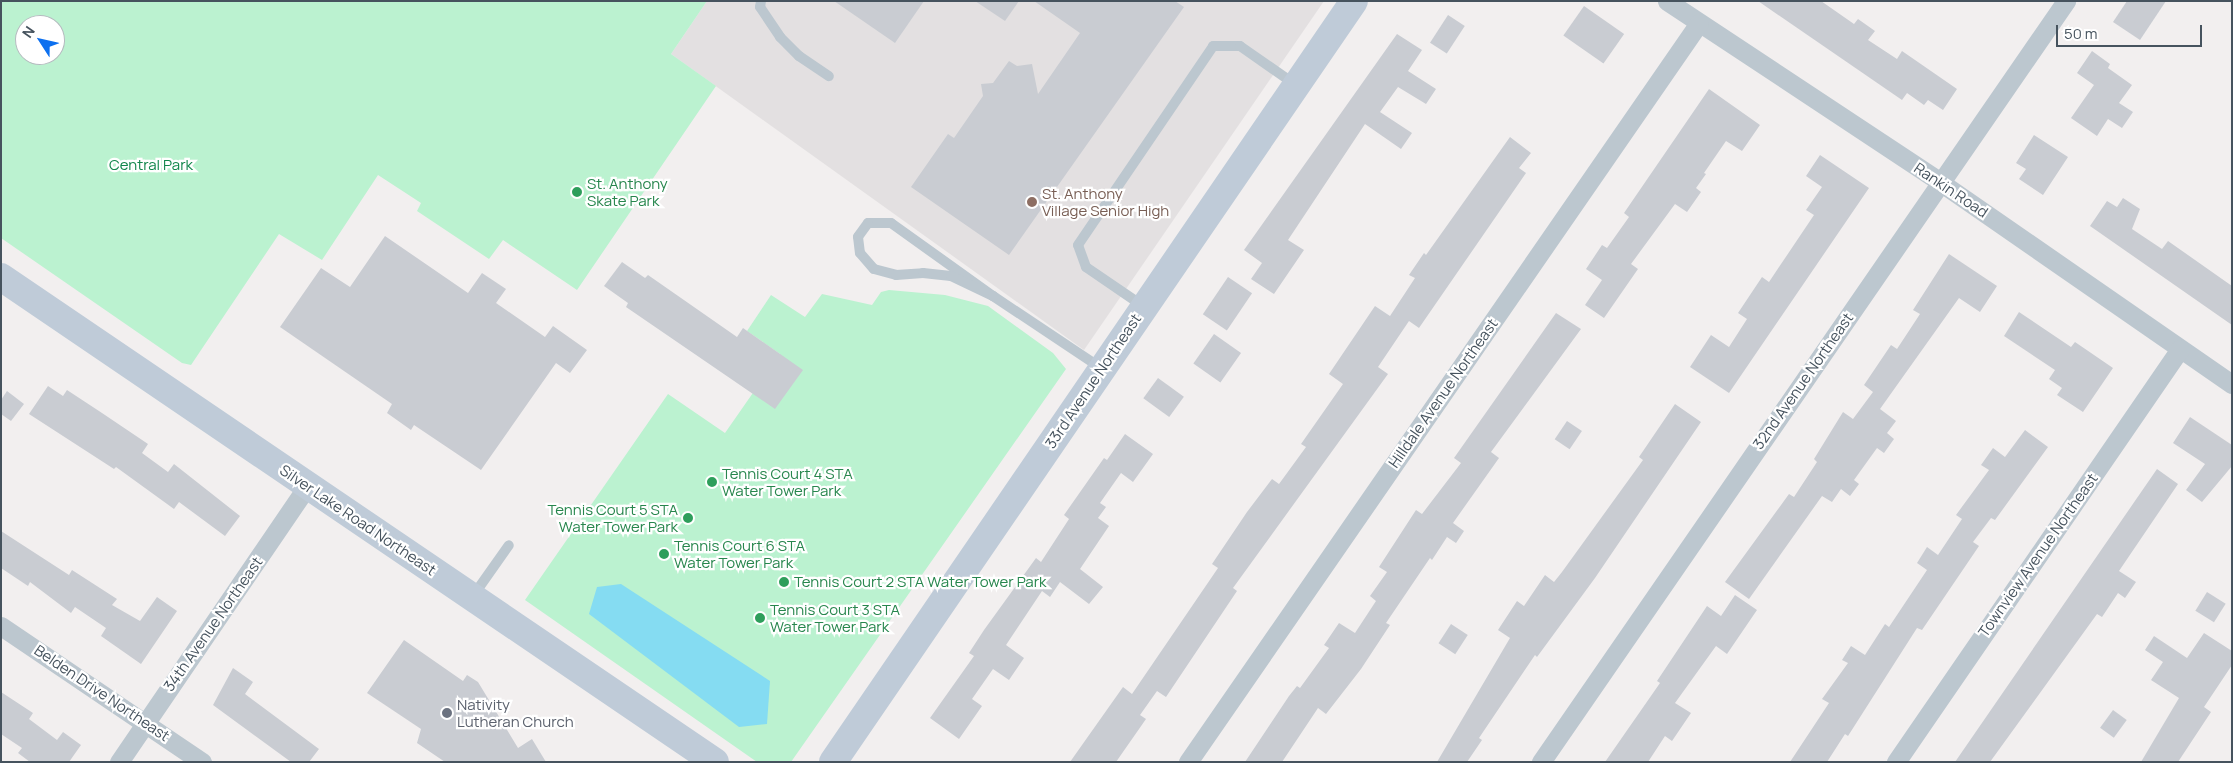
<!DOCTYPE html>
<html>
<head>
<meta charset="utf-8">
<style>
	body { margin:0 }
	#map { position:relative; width:2233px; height:763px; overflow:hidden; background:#f2efef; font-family:Manrope,sans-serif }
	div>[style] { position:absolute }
	.education>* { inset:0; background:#e3e0e1 }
	.green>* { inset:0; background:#bbf2d0 }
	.water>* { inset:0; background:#85dcf2 }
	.building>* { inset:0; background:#c9ccd2; transform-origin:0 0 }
	.lane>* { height:10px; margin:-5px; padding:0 5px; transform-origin:5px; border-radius:5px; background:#bcc7cf }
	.street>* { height:19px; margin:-9.5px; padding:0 9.5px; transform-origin:9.5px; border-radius:9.5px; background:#bcc7cf }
	.secondary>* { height:28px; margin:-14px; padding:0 14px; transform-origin:14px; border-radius:14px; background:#bfcbd8 }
	.dots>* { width:14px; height:14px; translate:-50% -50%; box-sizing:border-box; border:2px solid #fff; border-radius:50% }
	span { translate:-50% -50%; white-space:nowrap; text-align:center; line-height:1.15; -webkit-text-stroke:4.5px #fff; paint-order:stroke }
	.park-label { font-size:15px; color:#11864b }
	.leisure-label { font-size:15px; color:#27864d }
	.left { translate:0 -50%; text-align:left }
	.right { translate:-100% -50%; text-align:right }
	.street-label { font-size:15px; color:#46535e }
	.education-label { font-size:15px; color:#785e54 }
	.worship-label { font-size:15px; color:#5b616d }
	.frame { position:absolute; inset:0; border:2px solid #46535e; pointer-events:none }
	.north { position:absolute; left:15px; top:15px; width:50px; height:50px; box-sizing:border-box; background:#fff; border:1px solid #b5babf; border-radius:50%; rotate:305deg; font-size:14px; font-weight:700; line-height:20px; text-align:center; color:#46535e }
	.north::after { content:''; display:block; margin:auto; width:18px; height:22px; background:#0d70ef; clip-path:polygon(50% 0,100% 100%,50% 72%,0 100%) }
	.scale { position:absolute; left:2056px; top:25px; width:146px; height:22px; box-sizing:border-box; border:2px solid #46535e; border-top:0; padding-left:6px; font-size:15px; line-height:18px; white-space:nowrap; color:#46535e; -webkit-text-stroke:4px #fff; paint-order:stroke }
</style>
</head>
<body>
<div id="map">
	<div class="education">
		<div style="clip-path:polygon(707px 1px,1324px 1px,1084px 350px,671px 54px)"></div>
	</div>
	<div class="green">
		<div style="clip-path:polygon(evenodd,1px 1px,707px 1px,671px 54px,716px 86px,577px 290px,503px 240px,489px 259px,417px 211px,421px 203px,378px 175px,322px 260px,279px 234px,191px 365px,182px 363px,1px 238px,1px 1px,25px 25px,55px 25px,55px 55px,25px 55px,25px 25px)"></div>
		<div style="clip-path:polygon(889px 290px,945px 295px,988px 306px,1053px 353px,1066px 369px,791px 762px,757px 762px,525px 600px,668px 394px,725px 433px,780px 354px,747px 331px,771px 295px,805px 317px,822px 294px,872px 305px,881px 292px)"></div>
	</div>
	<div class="water">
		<div style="clip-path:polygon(621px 584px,770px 681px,767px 724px,739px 727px,589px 614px,597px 587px)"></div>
	</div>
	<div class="building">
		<div style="clip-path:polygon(834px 1px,924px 1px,895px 43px)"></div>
		<div style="clip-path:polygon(975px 1px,1019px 1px,1005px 21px)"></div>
		<div style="clip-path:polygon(1034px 1px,1175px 1px,1184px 7px,1009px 255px,911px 187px,948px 134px,954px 138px,983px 96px,981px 84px,993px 83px,1009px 61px,1017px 66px,1032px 64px,1038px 94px,1080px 33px)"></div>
		<div style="clip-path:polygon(1758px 1px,1821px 1px,1854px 24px,1858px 19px,1875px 31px,1868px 40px,1897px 59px,1902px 51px,1957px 89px,1943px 110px,1928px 100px,1924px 105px,1907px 93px,1902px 100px)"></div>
		<div style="clip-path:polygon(2127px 1px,2166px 1px,2140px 40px,2113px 22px)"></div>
		<div style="left:1584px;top:6px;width:49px;height:36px;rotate:35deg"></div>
		<div style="left:1448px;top:15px;width:20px;height:33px;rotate:33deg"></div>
		<div style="clip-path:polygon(1397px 34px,1422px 50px,1408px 71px,1436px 89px,1426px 104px,1398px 87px,1380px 112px,1412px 133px,1401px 149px,1365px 124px,1288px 240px,1304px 250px,1274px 294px,1251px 279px,1262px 263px,1244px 250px)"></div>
		<div style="clip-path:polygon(2092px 51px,2110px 64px,2108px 68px,2132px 85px,2119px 103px,2133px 112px,2122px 128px,2108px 119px,2097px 136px,2071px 118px,2094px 85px,2077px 73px)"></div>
		<div style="clip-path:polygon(1709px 89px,1760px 125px,1742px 151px,1726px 141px,1704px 173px,1706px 174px,1696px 188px,1701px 192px,1687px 212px,1675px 204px,1631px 264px,1638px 269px,1604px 318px,1585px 305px,1602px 280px,1586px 269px,1602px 245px,1607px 248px,1629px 217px,1624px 213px)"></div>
		<div style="clip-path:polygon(2034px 135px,2068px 157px,2043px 195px,2019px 179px,2026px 169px,2016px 163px)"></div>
		<div style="clip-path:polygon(1510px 137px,1531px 153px,1519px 168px,1526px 173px,1419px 328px,1409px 321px,1378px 367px,1388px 374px,1233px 588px,1237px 591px,1166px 697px,1157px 691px,1140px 715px,1146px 719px,1116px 762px,1070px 762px,1123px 687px,1132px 694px,1218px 568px,1212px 564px,1247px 512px,1272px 479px,1279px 484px,1306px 447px,1301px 444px,1343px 384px,1329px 374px,1375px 306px,1390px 316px,1415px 278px,1409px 275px,1424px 253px,1426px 255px)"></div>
		<div style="clip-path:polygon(1820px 155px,1869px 188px,1729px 393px,1690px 367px,1711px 335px,1729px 347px,1747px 319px,1738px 313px,1762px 277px,1769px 282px,1814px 215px,1806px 210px,1822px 187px,1806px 176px)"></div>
		<div style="clip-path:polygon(2123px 198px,2140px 209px,2132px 229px,2162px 249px,2168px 241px,2232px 286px,2232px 325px,2090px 226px,2107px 201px,2117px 207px)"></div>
		<div style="clip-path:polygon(385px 236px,468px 293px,482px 273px,506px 289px,496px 303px,545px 337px,553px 326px,587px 350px,570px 373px,556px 363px,481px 470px,414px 425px,411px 430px,387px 413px,392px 404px,280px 327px,321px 268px,350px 287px)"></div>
		<div style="clip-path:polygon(1949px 254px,1997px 286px,1980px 312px,1959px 298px,1880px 409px,1896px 421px,1887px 433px,1894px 439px,1884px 453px,1877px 448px,1854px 480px,1859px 484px,1850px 496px,1841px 489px,1832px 502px,1822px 496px,1749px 599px,1725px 582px,1789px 494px,1794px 497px,1817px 462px,1814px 459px,1843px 412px,1853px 419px,1873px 392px,1864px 385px,1891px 345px,1897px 349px,1920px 314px,1913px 310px)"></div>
		<div style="clip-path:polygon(622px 262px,645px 278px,648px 275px,737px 337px,743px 328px,803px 370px,775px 409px,626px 307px,628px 303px,604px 286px)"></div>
		<div style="left:1228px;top:277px;width:29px;height:45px;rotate:34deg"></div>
		<div style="clip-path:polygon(2019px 312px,2071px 347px,2075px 342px,2113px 368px,2083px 412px,2057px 395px,2062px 388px,2049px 379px,2055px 370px,2004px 336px)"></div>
		<div style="clip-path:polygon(1556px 313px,1581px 329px,1491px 452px,1499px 458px,1453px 523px,1464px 531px,1456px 543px,1447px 537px,1432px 560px,1430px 558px,1386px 623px,1390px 625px,1361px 669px,1326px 714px,1318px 708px,1282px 762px,1245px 762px,1289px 696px,1297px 686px,1300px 688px,1329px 648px,1324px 645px,1339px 623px,1355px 633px,1376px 601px,1370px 596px,1387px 572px,1379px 567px,1416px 510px,1422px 514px,1461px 463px,1454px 458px)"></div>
		<div style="left:1214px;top:334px;width:33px;height:36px;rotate:35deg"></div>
		<div style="left:1158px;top:378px;width:32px;height:25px;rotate:36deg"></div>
		<div style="clip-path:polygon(48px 386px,63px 396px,67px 390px,102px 413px,148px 444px,142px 453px,168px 472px,174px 464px,240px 516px,225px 536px,179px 502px,174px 509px,116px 467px,114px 469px,29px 414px)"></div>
		<div style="clip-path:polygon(7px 391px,24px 404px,11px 421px,1px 414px,1px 400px)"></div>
		<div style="clip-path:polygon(1675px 404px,1701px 422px,1595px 578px,1537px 657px,1535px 655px,1479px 738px,1482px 740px,1467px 762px,1437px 762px,1510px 638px,1498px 630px,1517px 601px,1524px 606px,1545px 575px,1554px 582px,1562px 572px,1643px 460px,1639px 457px)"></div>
		<div style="clip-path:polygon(2190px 417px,2232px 445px,2232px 466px,2202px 502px,2186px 490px,2205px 464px,2173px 443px)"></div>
		<div style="left:1567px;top:421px;width:18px;height:22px;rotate:34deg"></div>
		<div style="clip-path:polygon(2025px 430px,2048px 447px,1995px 520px,1991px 518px,1973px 542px,1979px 546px,1922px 630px,1917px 628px,1848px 736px,1845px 734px,1827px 762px,1790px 762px,1829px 703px,1822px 699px,1848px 663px,1842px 660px,1851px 646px,1865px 655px,1885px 624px,1889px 627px,1927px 570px,1917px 563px,1927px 547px,1938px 555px,1962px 519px,1956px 515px,1989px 470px,1981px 465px,1993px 448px,2005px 457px)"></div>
		<div style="clip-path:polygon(1125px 434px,1153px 454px,1133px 482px,1121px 473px,1100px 503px,1106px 507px,1098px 518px,1109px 526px,1080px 569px,1103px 587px,1089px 604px,1060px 582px,1050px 597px,1042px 591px,1006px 645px,1024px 658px,1009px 680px,993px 669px,972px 699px,982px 706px,959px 739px,930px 718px,974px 656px,969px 653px,984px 630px,1036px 558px,1041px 562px,1069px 519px,1064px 515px,1104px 458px,1107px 460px)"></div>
		<div style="clip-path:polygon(2157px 469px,2178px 484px,2119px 571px,2136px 582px,2125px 598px,2118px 593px,2102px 617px,2097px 614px,1990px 762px,1955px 762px)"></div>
		<div style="clip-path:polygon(1px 531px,69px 575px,72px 570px,117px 599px,112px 605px,140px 621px,157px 597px,177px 611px,141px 664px,101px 636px,106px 628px,75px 607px,71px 613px,30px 582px,28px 586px,1px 568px)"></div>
		<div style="left:2207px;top:592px;width:22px;height:22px;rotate:32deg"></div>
		<div style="clip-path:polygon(1735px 595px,1757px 610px,1727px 654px,1716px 646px,1675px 703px,1691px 713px,1672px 741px,1665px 736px,1648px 762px,1605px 762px,1660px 683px,1657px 681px,1707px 606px,1721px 616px)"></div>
		<div style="left:1451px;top:624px;width:20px;height:23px;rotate:33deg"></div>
		<div style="clip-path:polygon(2204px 633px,2232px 651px,2232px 665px,2204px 707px,2211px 712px,2178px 762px,2141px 762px,2179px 698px,2151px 680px,2163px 662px,2145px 650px,2154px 636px,2187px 658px)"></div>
		<div style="clip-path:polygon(404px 640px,463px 681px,467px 675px,478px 682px,518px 748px,532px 739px,546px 762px,445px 762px,417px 743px,421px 729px,367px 693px)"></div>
		<div style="clip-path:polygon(233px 668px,253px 682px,245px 694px,319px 749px,309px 762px,291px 762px,213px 705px)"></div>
		<div style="clip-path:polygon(1px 692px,33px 713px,29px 719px,57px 740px,63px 732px,81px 745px,69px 762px,30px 762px,18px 753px,22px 748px,1px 734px)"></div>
		<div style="left:2113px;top:710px;width:17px;height:22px;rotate:36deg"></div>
	</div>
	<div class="lane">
		<div style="left:761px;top:1px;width:6px;rotate:99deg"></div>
		<div style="left:760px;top:7px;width:36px;rotate:56deg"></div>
		<div style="left:780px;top:37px;width:27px;rotate:45deg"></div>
		<div style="left:799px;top:56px;width:36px;rotate:34deg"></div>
		<div style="left:993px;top:296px;width:125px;rotate:-144.4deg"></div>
		<div style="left:891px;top:223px;width:23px;rotate:180deg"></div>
		<div style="left:868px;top:223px;width:17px;rotate:126deg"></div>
		<div style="left:858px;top:237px;width:16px;rotate:83deg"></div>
		<div style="left:860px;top:253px;width:21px;rotate:49deg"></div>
		<div style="left:874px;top:269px;width:23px;rotate:15deg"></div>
		<div style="left:896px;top:275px;width:27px;rotate:-4deg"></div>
		<div style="left:923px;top:273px;width:28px;rotate:6deg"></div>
		<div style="left:951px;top:276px;width:47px;rotate:25.5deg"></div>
		<div style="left:993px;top:296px;width:130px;rotate:33.7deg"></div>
		<div style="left:1143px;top:306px;width:69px;rotate:-145.6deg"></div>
		<div style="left:1086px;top:267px;width:23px;rotate:-110deg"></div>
		<div style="left:1078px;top:245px;width:240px;rotate:-55.8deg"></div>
		<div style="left:1213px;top:46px;width:27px"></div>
		<div style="left:1240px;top:46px;width:68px;rotate:34.9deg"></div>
		<div style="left:473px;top:596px;width:62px;rotate:-54.8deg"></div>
	</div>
	<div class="street">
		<div style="left:1667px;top:1px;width:328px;rotate:33.5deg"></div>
		<div style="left:1940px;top:182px;width:355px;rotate:34.7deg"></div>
		<div style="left:1px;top:626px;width:243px;rotate:34.1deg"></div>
		<div style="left:119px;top:762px;width:334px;rotate:-55.7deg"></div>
		<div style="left:1188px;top:762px;width:898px;rotate:-55.34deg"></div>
		<div style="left:1541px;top:762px;width:925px;rotate:-55.4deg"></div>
		<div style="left:1896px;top:762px;width:501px;rotate:-55.49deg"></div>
	</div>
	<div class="secondary">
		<div style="left:1px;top:277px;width:863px;rotate:34.19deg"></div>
		<div style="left:833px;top:762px;width:922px;rotate:-55.6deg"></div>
	</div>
	<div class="dots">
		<div style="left:577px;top:192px;background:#2e9e5b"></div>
		<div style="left:1032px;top:202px;background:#8d6e63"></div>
		<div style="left:712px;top:482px;background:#2e9e5b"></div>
		<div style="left:688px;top:518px;background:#2e9e5b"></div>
		<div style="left:664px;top:554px;background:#2e9e5b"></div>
		<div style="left:784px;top:582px;background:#2e9e5b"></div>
		<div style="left:760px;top:618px;background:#2e9e5b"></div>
		<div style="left:447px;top:713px;background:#6b7280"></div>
	</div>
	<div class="park-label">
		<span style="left:151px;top:165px">Central Park</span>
	</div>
	<div class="leisure-label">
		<span class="left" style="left:587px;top:192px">St. Anthony<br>Skate Park</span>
		<span class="left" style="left:722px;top:482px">Tennis Court 4 STA<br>Water Tower Park</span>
		<span class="right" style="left:678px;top:518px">Tennis Court 5 STA<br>Water Tower Park</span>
		<span class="left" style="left:674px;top:554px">Tennis Court 6 STA<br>Water Tower Park</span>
		<span class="left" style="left:794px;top:582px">Tennis Court 2 STA Water Tower Park</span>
		<span class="left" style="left:770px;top:618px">Tennis Court 3 STA<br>Water Tower Park</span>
	</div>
	<div class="street-label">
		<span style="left:1951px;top:190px;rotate:34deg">Rankin Road</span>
		<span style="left:1093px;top:381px;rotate:-56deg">33rd Avenue Northeast</span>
		<span style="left:1803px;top:381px;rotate:-55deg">32nd Avenue Northeast</span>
		<span style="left:1443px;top:393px;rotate:-55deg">Hilldale Avenue Northeast</span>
		<span style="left:358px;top:520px;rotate:34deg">Silver Lake Road Northeast</span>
		<span style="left:2038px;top:555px;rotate:-55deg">Townview Avenue Northeast</span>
		<span style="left:213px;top:624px;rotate:-55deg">34th Avenue Northeast</span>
		<span style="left:102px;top:693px;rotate:34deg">Belden Drive Northeast</span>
	</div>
	<div class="education-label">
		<span class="left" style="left:1042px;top:202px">St. Anthony<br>Village Senior High</span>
	</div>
	<div class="worship-label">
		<span class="left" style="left:457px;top:713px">Nativity<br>Lutheran Church</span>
	</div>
	<div class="frame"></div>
	<div class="north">N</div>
	<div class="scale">50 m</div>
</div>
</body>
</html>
